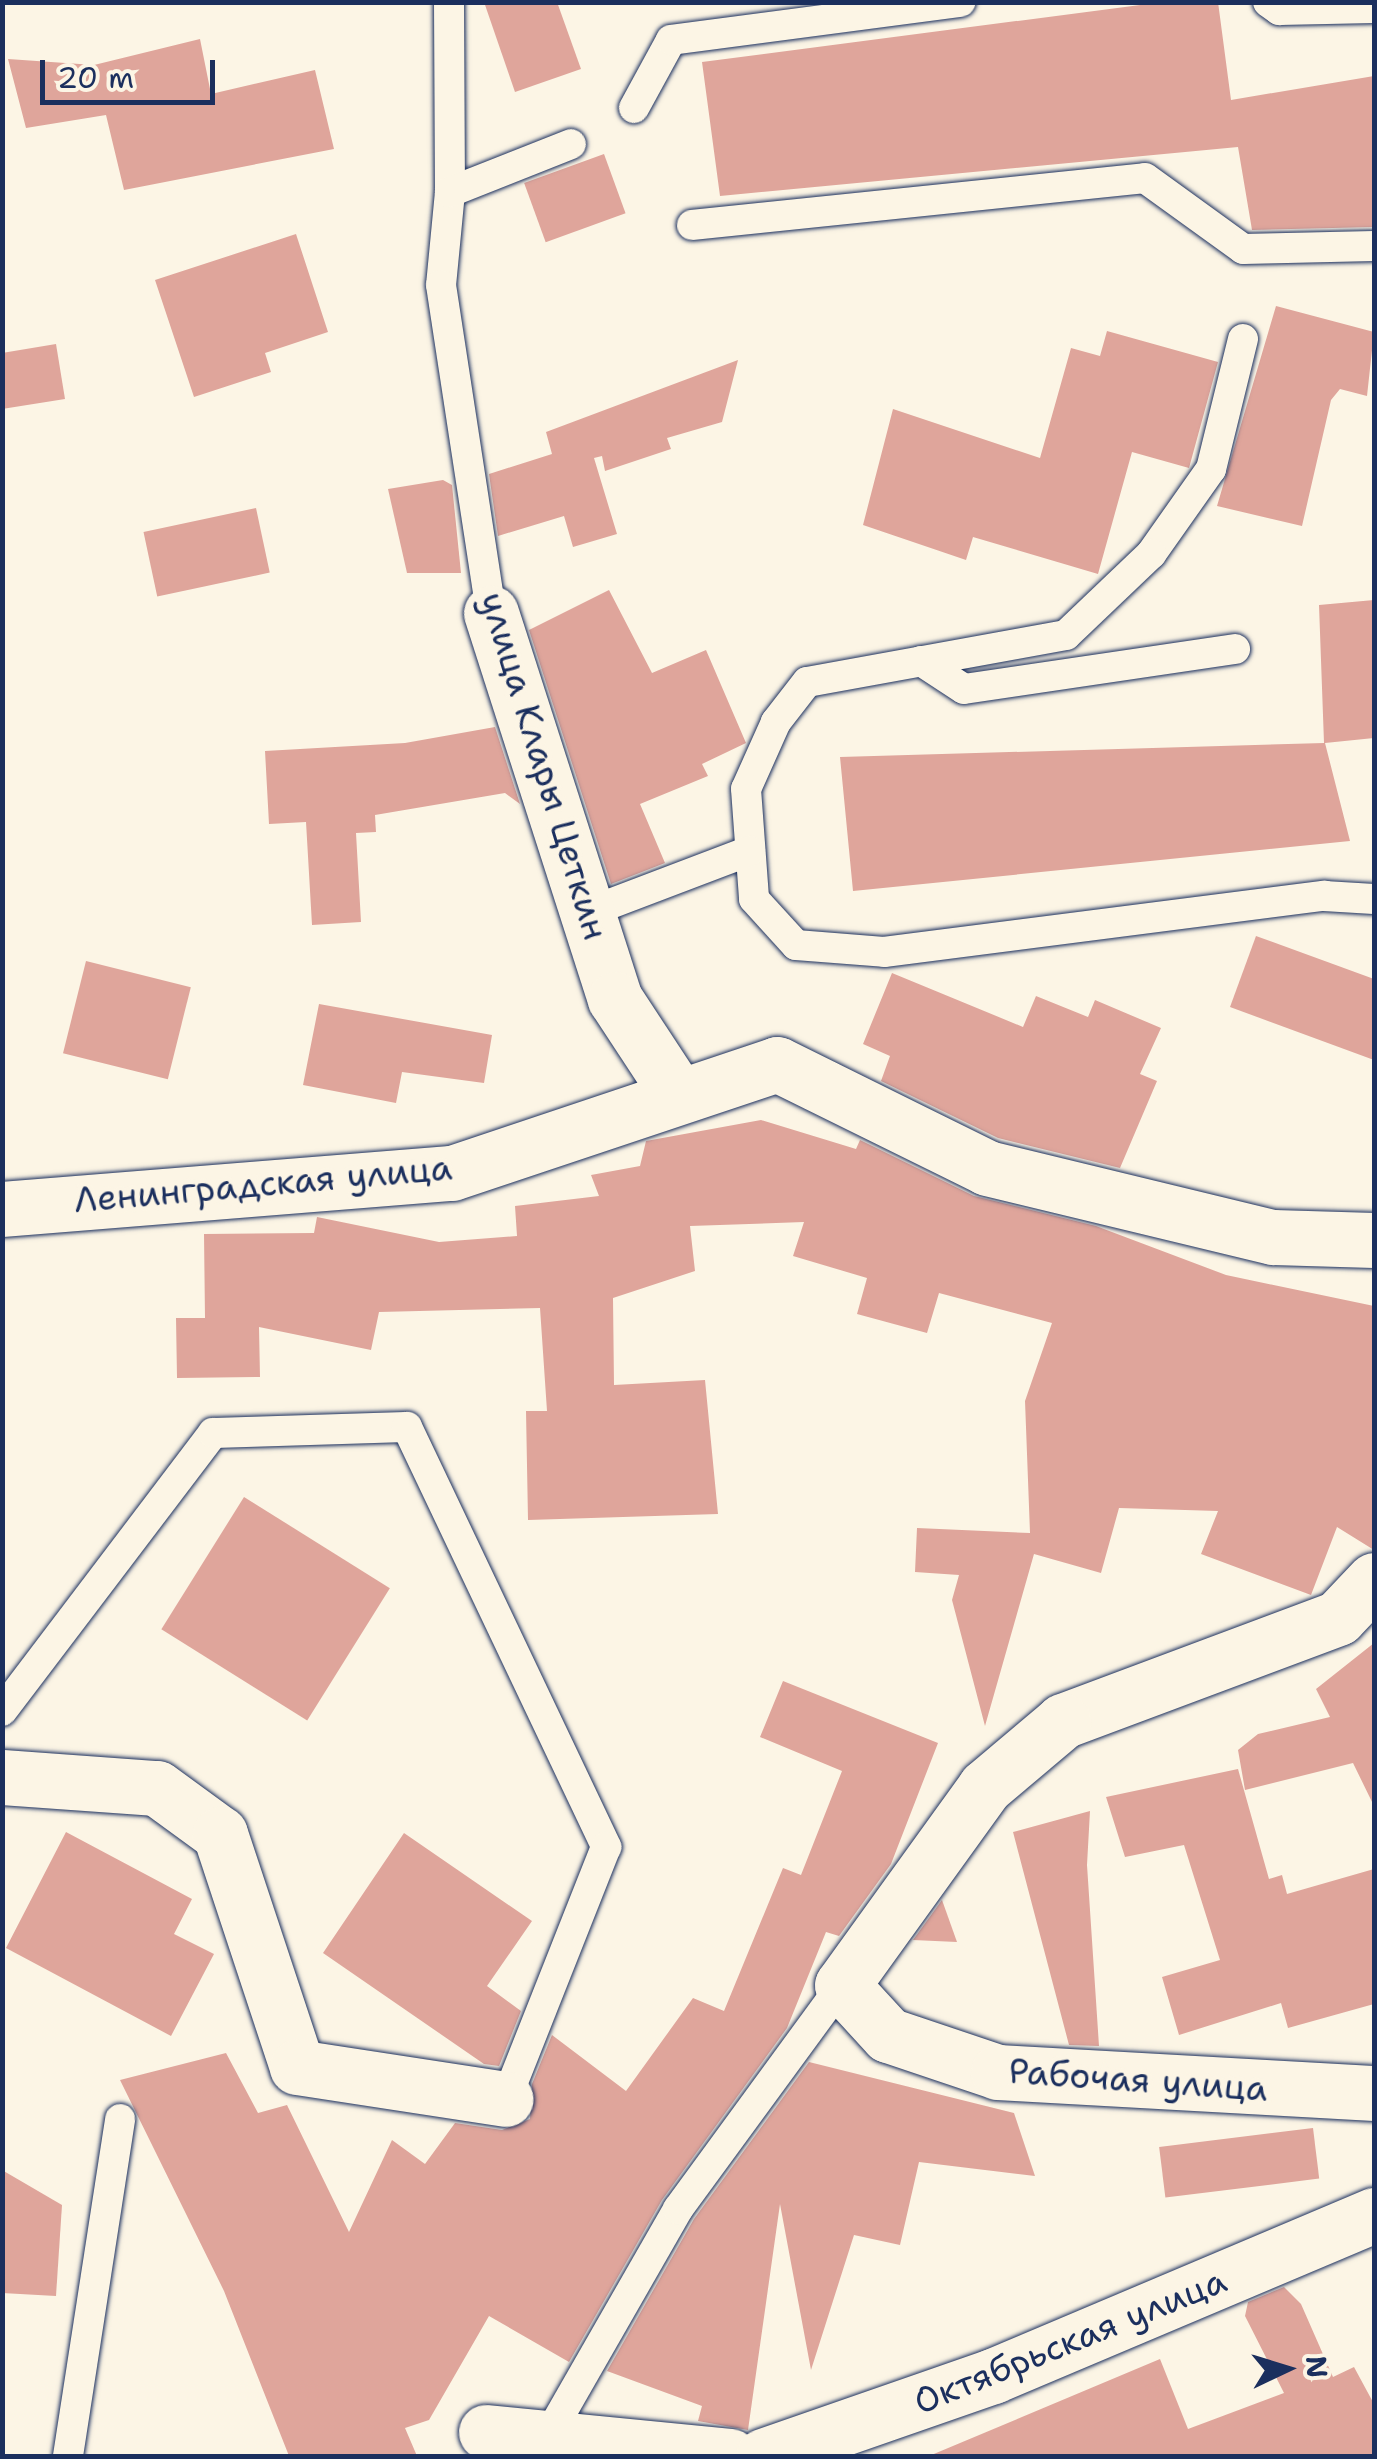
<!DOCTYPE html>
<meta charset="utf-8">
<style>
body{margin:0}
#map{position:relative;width:1377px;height:2459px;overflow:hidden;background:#fcf5e5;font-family:"Shantell Sans",sans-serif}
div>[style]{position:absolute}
.building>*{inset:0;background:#dfa59b;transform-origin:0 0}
.roads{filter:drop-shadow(0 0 2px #1b2f5e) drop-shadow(0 0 2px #1b2f5e)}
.service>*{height:30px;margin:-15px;padding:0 15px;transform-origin:15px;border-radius:15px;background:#fcf5e5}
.minor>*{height:55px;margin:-27.5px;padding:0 27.5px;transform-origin:27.5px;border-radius:27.5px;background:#fcf5e5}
span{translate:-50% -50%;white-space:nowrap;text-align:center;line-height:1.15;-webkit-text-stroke:9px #fcf5e5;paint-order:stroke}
.street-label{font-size:35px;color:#1b2f5e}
.frame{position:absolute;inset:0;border:5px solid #1b2f5e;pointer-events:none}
.north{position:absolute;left:1237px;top:2319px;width:100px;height:100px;-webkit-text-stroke:8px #fcf5e5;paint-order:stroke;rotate:86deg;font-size:28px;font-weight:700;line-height:40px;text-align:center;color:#1b2f5e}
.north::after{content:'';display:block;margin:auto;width:35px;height:45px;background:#1b2f5e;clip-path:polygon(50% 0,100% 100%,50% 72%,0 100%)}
.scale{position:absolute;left:40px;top:60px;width:175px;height:45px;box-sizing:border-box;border:5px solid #1b2f5e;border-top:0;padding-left:12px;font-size:30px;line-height:35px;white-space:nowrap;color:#1b2f5e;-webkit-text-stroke:8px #fcf5e5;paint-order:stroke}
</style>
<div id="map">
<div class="building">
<i style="clip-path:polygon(484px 2px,557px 2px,581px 69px,515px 92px)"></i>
<i style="clip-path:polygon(1163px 2px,1218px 2px,1231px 100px,1374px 76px,1374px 227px,1252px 230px,1238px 147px,720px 196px,702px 62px)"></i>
<i style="clip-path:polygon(200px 39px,211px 94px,315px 70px,334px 149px,124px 190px,106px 115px,26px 128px,8px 59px,94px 65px)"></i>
<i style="left:604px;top:154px;width:63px;height:85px;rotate:70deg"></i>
<i style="clip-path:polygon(296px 234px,328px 332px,265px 353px,271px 372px,194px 397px,155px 280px)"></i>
<i style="clip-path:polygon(1276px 306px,1374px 332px,1367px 396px,1340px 389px,1331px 400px,1302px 526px,1217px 506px)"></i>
<i style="clip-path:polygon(1107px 331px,1218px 362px,1189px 468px,1132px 452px,1098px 574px,973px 537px,966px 560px,863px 525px,893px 409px,1040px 458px,1071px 348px,1100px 356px)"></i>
<i style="clip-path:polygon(56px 344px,65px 399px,2px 409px,2px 353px)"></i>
<i style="clip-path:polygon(738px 360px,722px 422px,667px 438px,671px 449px,605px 471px,602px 456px,594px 458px,617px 534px,573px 547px,564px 516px,498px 536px,489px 474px,552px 454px,546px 432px)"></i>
<i style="clip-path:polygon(443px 480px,452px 485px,461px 573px,407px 573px,388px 489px)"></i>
<i style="left:256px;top:508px;width:66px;height:115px;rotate:78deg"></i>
<i style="clip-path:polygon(609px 590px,652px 673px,706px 650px,746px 743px,702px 764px,708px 776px,640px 804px,665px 863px,611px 884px,529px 630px)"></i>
<i style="clip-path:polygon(1374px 600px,1374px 738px,1325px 743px,1350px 841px,853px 891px,840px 757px,1324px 743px,1319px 605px)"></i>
<i style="clip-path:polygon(495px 727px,520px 804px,505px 793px,375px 815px,376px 832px,356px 833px,361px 922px,312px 925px,306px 822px,269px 824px,265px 751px,405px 743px)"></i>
<i style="clip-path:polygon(1256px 936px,1374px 979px,1374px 1060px,1230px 1007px)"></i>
<i style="left:86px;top:961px;width:108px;height:95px;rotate:14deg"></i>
<i style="clip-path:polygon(892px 973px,1023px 1027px,1036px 996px,1088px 1017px,1095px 1000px,1161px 1028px,1140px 1074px,1157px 1081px,1120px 1168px,998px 1138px,881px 1081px,890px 1056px,863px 1044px)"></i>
<i style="clip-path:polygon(319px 1004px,492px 1035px,484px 1083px,402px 1072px,396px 1103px,303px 1085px)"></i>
<i style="clip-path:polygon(761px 1120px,856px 1149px,860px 1140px,974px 1196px,1096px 1226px,1226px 1275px,1374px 1306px,1374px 1550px,1337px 1527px,1311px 1595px,1201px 1554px,1218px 1511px,1119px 1508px,1101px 1573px,1034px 1554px,985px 1726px,952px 1600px,959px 1575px,915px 1572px,917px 1528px,1030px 1533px,1025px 1401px,1052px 1323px,939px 1293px,927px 1333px,857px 1314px,867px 1278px,793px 1256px,804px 1222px,690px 1226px,695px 1271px,613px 1298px,614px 1385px,705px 1380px,718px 1514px,528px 1520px,526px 1411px,547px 1411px,540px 1308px,379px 1312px,371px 1350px,259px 1327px,260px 1377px,177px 1378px,176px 1318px,205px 1318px,204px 1234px,314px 1233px,317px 1217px,439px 1242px,517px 1236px,515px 1206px,599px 1196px,591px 1175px,640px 1166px,646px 1141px)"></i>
<i style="left:244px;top:1497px;width:172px;height:156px;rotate:32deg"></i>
<i style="clip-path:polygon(1374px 1643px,1374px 1806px,1353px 1763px,1245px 1790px,1238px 1750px,1258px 1734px,1330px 1717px,1316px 1689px)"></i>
<i style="clip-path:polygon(783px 1681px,938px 1743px,891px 1864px,839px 1936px,826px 1932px,787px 2028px,662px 2200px,569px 2362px,489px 2316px,429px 2420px,405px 2428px,417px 2456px,289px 2456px,224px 2291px,120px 2080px,226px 2053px,258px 2113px,287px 2105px,349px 2232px,392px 2140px,425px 2164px,455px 2123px,502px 2130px,530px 2119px,532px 2084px,552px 2035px,626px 2091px,693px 1998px,724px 2011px,783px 1868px,801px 1875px,842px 1771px,760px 1737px)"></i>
<i style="clip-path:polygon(1238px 1769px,1269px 1879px,1282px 1875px,1287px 1894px,1374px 1869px,1374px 2004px,1288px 2028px,1281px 2003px,1179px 2035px,1162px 1977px,1220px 1960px,1184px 1845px,1125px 1857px,1106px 1797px)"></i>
<i style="clip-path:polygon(1090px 1811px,1087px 1865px,1099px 2046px,1069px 2045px,1013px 1832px)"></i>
<i style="clip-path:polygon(66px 1832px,192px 1899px,174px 1934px,214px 1954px,171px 2036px,6px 1948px)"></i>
<i style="clip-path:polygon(404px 1833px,532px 1921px,487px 1986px,521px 2011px,499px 2066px,484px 2064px,323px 1953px)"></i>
<i style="clip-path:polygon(942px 1900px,957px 1942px,913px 1940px)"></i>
<i style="clip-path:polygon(809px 2062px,1014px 2113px,1035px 2176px,919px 2162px,900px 2245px,854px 2235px,811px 2370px,780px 2204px,748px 2430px,698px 2421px,702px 2406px,607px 2371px,694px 2219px)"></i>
<i style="left:1313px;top:2128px;width:51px;height:155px;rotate:83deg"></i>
<i style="clip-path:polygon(2px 2170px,62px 2205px,56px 2296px,2px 2293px)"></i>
<i style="clip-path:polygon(1284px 2287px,1301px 2304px,1333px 2377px,1354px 2367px,1374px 2404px,1374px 2456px,929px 2456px,1160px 2359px,1188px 2429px,1284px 2393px,1245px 2316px,1248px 2302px)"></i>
</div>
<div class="roads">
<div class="service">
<i style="left:449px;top:2px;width:190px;rotate:89.7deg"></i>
<i style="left:450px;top:192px;width:93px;rotate:95.5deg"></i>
<i style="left:441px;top:285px;width:332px;rotate:81.3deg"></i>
<i style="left:1268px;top:2px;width:14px;rotate:36deg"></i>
<i style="left:1279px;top:10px;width:95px;rotate:-1.2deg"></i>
<i style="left:634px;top:108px;width:77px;rotate:-61.4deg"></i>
<i style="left:671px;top:40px;width:292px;rotate:-7.5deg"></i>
<i style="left:450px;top:192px;width:130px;rotate:-21.6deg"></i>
<i style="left:692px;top:225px;width:455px;rotate:-5.9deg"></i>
<i style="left:1145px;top:178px;width:121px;rotate:35.9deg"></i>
<i style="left:1243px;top:249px;width:131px;rotate:-1.3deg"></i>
<i style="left:1243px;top:339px;width:134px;rotate:103.8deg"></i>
<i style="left:1211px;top:469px;width:104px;rotate:125.2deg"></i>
<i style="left:1151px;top:554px;width:117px;rotate:136.4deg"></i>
<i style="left:1066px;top:635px;width:263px;rotate:169.7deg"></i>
<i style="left:807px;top:682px;width:51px;rotate:127.8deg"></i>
<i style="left:776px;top:722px;width:73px;rotate:114.1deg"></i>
<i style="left:746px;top:789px;width:110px;rotate:85.8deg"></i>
<i style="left:754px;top:899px;width:62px;rotate:47.6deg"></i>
<i style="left:796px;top:945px;width:88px;rotate:4.5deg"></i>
<i style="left:884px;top:952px;width:444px;rotate:-7.3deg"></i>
<i style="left:1324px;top:896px;width:50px;rotate:3.4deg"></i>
<i style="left:921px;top:661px;width:51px;rotate:33.1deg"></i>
<i style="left:964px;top:689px;width:274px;rotate:-8.4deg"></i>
<i style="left:589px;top:912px;width:172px;rotate:-20.8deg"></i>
<i style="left:2px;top:1711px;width:349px;rotate:-52.8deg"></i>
<i style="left:213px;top:1433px;width:194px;rotate:-1.8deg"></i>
<i style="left:407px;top:1427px;width:465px;rotate:64.6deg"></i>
<i style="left:606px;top:1847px;width:271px;rotate:111.6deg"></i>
<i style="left:547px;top:2438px;width:264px;rotate:-60.2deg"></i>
<i style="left:678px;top:2209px;width:278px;rotate:-53.8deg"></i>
<i style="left:68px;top:2456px;width:341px;rotate:-81.2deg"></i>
</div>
<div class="minor">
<i style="left:491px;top:613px;width:405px;rotate:72.2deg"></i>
<i style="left:615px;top:999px;width:111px;rotate:56.7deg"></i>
<i style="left:2px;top:1209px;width:451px;rotate:-4.6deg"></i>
<i style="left:452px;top:1173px;width:343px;rotate:-18.5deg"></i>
<i style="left:777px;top:1064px;width:234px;rotate:26.3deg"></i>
<i style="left:987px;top:1168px;width:294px;rotate:13.6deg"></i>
<i style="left:1273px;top:1237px;width:101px;rotate:1.7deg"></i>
<i style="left:1374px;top:1580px;width:52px;rotate:133.5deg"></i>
<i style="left:1338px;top:1618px;width:294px;rotate:159.5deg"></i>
<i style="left:1063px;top:1721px;width:102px;rotate:139.8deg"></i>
<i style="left:985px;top:1787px;width:244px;rotate:125.8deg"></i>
<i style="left:842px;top:1985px;width:68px;rotate:47.4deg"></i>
<i style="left:888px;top:2035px;width:116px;rotate:18.6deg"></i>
<i style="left:998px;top:2072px;width:377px;rotate:3.2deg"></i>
<i style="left:2px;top:1777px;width:155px;rotate:4.1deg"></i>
<i style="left:157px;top:1788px;width:78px;rotate:36.1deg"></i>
<i style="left:220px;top:1834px;width:245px;rotate:71.7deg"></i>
<i style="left:297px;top:2067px;width:211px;rotate:8.7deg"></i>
<i style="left:486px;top:2432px;width:245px;rotate:5.6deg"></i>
<i style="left:763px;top:2456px;width:244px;rotate:-19.2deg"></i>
<i style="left:993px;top:2376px;width:414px;rotate:-22.9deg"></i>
</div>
</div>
<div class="street-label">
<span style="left:544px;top:766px;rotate:73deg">улица Клары Цеткин</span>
<span style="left:263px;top:1184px;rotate:-5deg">Ленинградская улица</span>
<span style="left:1138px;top:2080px;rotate:4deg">Рабочая улица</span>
<span style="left:1070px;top:2341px;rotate:-22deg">Октябрьская улица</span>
</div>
<div class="frame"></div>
<div class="north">N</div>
<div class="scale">20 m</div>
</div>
